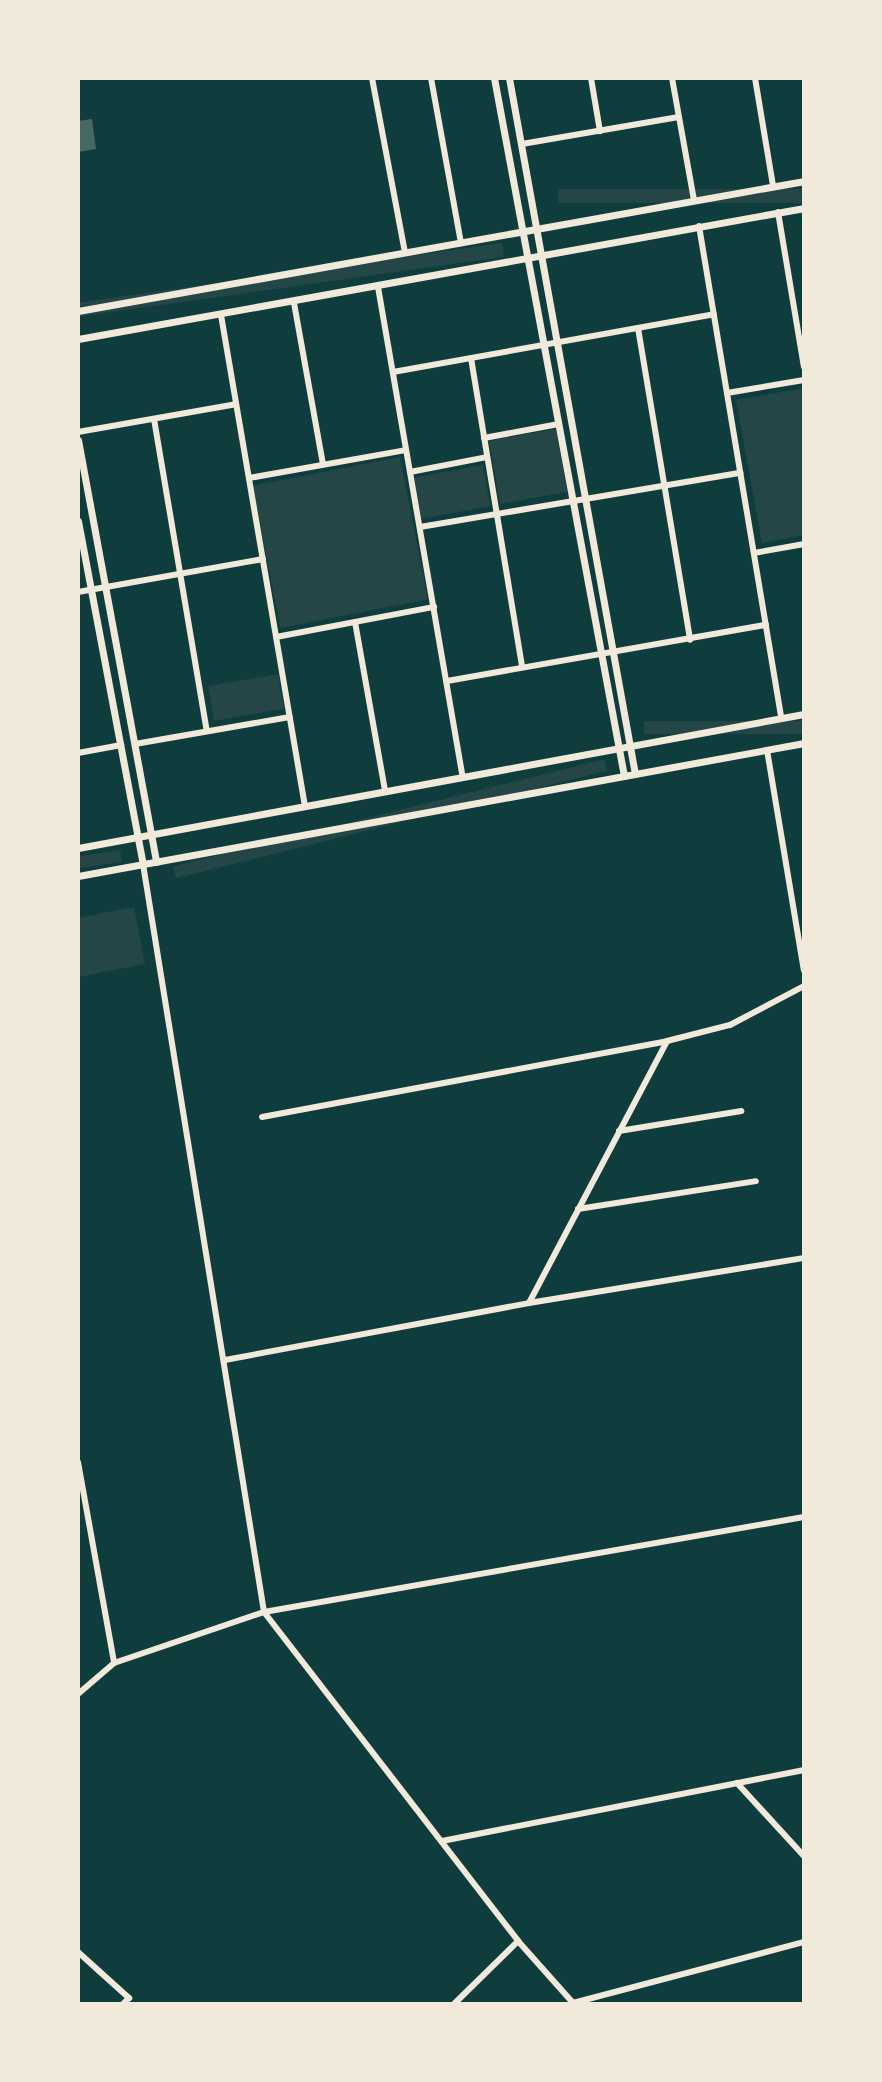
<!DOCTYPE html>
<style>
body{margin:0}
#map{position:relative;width:882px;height:2082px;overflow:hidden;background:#0f3d3e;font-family:"DejaVu Sans",sans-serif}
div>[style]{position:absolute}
.green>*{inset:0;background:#244646;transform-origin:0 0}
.building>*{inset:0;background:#486865}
.minor>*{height:6px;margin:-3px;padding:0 3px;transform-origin:3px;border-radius:3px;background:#f1e9da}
.tertiary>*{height:7px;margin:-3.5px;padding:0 3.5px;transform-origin:3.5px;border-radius:3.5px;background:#f1e9da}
span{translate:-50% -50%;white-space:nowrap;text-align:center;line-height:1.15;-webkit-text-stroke:6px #f1e9da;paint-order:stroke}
.frame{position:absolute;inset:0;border:80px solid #f1e9da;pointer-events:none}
</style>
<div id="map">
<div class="green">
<i style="left:804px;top:189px;width:14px;height:246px;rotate:90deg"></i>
<i style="left:502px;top:243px;width:14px;height:431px;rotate:82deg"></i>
<i style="clip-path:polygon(804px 388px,804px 535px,762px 543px,736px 400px)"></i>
<i style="left:556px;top:429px;width:64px;height:68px;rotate:80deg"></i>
<i style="left:400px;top:457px;width:145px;height:150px;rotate:79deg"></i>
<i style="left:483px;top:465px;width:42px;height:70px;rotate:80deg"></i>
<i style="left:278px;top:674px;width:35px;height:71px;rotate:80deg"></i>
<i style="left:804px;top:721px;width:13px;height:160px;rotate:90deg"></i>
<i style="left:604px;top:759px;width:12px;height:444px;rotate:76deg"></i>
<i style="left:120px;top:850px;width:12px;height:43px;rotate:81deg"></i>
<i style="clip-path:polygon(134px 907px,145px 964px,78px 977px,78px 918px)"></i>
</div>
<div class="building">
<i style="clip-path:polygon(92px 119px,96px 149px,78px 152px,78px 121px)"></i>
</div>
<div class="minor">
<i style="left:372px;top:78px;width:177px;rotate:79.3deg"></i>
<i style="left:431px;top:78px;width:168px;rotate:79.7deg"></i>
<i style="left:591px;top:78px;width:54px;rotate:80.4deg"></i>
<i style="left:672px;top:78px;width:124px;rotate:79.8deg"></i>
<i style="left:755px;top:78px;width:109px;rotate:80.5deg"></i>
<i style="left:522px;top:144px;width:159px;rotate:-9.8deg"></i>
<i style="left:778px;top:212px;width:157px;rotate:80.5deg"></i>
<i style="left:699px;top:226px;width:499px;rotate:80.5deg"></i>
<i style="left:378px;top:287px;width:497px;rotate:80.2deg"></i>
<i style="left:294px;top:303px;width:164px;rotate:79.8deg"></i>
<i style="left:221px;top:315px;width:498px;rotate:80.3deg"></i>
<i style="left:638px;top:328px;width:316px;rotate:80.5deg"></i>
<i style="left:471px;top:358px;width:313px;rotate:80.6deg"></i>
<i style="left:393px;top:372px;width:326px;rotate:-10.2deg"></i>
<i style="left:727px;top:393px;width:78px;rotate:-9.6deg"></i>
<i style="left:154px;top:419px;width:316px;rotate:80.4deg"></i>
<i style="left:78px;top:432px;width:160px;rotate:-10deg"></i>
<i style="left:484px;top:438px;width:76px;rotate:-10.6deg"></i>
<i style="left:410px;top:472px;width:78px;rotate:-11deg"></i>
<i style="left:249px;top:478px;width:159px;rotate:-10.1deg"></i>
<i style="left:420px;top:527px;width:325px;rotate:-9.6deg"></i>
<i style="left:754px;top:553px;width:51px;rotate:-10.2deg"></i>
<i style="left:78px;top:592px;width:188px;rotate:-10.1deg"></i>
<i style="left:355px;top:622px;width:172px;rotate:79.9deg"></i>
<i style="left:276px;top:637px;width:161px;rotate:-10.8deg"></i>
<i style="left:447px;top:681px;width:324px;rotate:-10deg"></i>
<i style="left:135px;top:744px;width:157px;rotate:-9.9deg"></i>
<i style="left:767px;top:750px;width:223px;rotate:80.5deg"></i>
<i style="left:78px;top:753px;width:44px;rotate:-10.5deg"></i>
<i style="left:143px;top:864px;width:758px;rotate:80.81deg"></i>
<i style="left:264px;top:1612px;width:416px;rotate:52.3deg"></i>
<i style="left:518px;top:1941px;width:84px;rotate:48.4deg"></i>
<i style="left:262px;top:1117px;width:412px;rotate:-10.6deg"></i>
<i style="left:667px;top:1041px;width:65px;rotate:-14.3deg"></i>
<i style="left:730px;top:1025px;width:84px;rotate:-27.8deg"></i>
<i style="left:619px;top:1131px;width:124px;rotate:-9.3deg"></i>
<i style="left:578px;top:1209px;width:180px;rotate:-8.9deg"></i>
<i style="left:529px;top:1303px;width:296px;rotate:-62.2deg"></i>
<i style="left:225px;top:1360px;width:309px;rotate:-10.6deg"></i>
<i style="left:529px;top:1303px;width:279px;rotate:-9.3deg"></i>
<i style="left:78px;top:1462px;width:204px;rotate:79.8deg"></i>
<i style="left:78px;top:1694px;width:48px;rotate:-40.7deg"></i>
<i style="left:114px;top:1663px;width:158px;rotate:-18.8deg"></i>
<i style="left:264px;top:1612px;width:548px;rotate:-9.98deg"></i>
<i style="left:737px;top:1783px;width:99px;rotate:47.5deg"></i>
<i style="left:442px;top:1841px;width:369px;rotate:-11.1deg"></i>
<i style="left:78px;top:1952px;width:69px;rotate:42deg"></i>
<i style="left:129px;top:1998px;width:8px;rotate:135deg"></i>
<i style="left:573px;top:2003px;width:239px;rotate:-14.8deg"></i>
<i style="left:454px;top:2004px;width:90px;rotate:-44.5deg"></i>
</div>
<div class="tertiary">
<i style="left:494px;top:78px;width:710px;rotate:79.45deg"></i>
<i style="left:509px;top:78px;width:707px;rotate:79.74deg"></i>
<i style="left:78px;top:311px;width:738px;rotate:-10.15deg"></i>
<i style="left:78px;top:339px;width:738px;rotate:-10.23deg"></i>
<i style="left:78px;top:440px;width:429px;rotate:79.5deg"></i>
<i style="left:78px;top:521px;width:349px;rotate:79.3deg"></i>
<i style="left:78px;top:848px;width:738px;rotate:-10.46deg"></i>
<i style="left:78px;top:876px;width:738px;rotate:-10.38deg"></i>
</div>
<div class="frame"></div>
</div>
